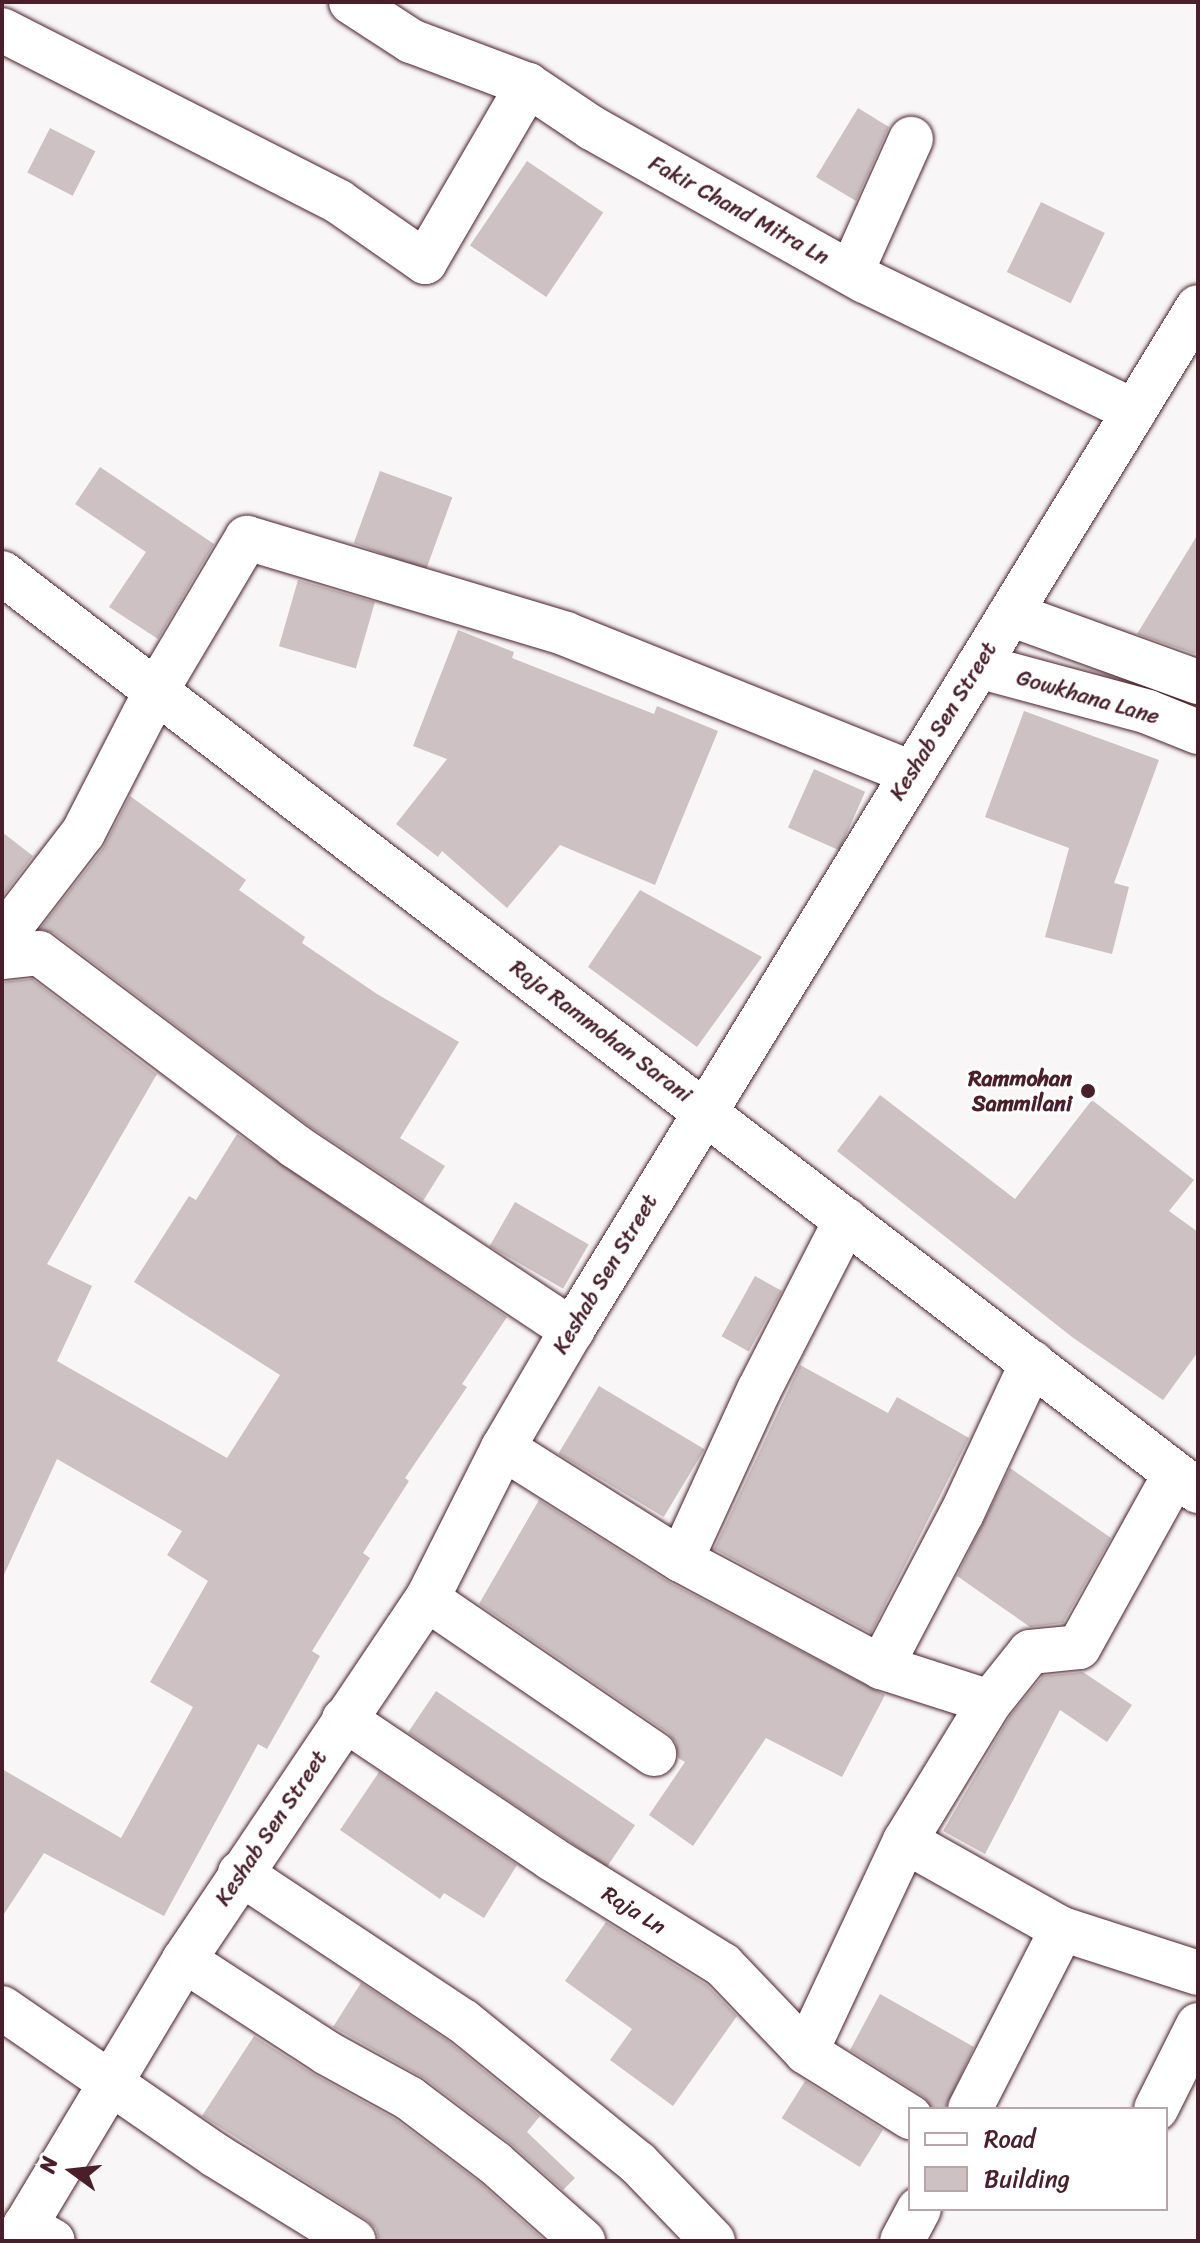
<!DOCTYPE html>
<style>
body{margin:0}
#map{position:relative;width:1200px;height:2243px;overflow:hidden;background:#f8f6f7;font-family:Sriracha,sans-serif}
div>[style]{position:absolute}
.building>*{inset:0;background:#cdc1c4;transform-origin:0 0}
.roads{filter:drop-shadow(0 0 2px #4a1f2b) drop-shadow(0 0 2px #4a1f2b)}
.minor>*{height:44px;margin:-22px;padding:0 22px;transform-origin:22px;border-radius:22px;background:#fff}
.major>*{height:44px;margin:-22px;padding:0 22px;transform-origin:22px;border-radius:22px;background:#fff}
.dots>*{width:22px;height:22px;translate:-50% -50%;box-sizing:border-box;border:4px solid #fff;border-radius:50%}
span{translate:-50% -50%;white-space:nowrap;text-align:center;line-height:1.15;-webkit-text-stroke:6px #fff;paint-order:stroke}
.street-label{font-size:22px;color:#4a1f2b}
.poi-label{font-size:22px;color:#4a1f2b;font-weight:700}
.right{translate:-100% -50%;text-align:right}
.frame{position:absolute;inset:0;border:4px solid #4a1f2b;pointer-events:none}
.legend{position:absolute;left:908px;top:2107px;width:260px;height:104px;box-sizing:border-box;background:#fff;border:2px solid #b7a5aa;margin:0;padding:10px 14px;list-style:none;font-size:24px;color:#4a1f2b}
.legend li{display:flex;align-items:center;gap:16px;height:40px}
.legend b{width:40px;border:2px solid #b7a5aa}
.north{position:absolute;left:32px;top:2131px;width:80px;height:80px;-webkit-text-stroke:6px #fff;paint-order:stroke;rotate:285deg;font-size:22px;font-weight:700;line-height:32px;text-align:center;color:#4a1f2b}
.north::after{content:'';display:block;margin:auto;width:28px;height:36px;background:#4a1f2b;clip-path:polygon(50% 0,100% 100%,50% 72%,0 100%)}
</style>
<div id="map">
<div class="building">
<i style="clip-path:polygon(858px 108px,889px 127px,856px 201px,816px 177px)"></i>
<i style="left:50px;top:128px;width:51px;height:50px;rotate:27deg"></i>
<i style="left:527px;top:161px;width:92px;height:102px;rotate:34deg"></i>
<i style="left:1041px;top:202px;width:71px;height:78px;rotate:26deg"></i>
<i style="clip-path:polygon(100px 467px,214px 544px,158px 639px,109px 607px,146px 552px,75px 504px)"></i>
<i style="left:380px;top:471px;width:77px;height:77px;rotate:20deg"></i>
<i style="clip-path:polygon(1198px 534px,1198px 649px,1195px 654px,1137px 634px)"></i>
<i style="left:298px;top:580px;width:80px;height:69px;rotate:16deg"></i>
<i style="clip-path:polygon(458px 630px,514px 652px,512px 658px,654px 714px,657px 706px,718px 731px,655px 885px,560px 845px,507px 908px,442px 851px,438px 857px,396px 824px,447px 759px,413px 746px)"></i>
<i style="clip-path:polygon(1024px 711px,1159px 760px,1114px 883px,1129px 887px,1112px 954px,1045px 937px,1069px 848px,985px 817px)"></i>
<i style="left:814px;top:769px;width:56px;height:64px;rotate:24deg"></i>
<i style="clip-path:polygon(130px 796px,246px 880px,239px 890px,305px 937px,302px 943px,377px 994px,459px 1042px,400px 1138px,445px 1166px,423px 1201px,309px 1126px,54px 933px,40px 929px,103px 848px)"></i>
<i style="clip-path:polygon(2px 832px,33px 856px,2px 897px)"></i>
<i style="clip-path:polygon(640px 890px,762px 957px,697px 1047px,588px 967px)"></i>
<i style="clip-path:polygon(32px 979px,157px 1074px,47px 1264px,92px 1286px,57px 1361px,227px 1458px,280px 1375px,134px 1282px,189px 1196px,196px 1200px,237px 1134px,507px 1317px,462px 1384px,467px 1387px,405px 1478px,409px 1481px,363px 1553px,370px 1558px,312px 1651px,320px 1656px,267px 1749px,258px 1744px,164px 1916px,44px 1853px,2px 1917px,2px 1769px,121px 1838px,193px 1707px,150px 1682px,208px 1581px,167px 1555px,182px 1531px,57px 1459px,2px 1579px,2px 982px)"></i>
<i style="clip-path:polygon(880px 1095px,1015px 1199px,1092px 1100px,1194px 1180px,1169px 1211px,1198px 1232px,1198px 1352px,1163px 1400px,1072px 1337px,837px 1151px)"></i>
<i style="left:515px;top:1202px;width:85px;height:51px;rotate:30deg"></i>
<i style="left:755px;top:1276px;width:31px;height:69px;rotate:29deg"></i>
<i style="clip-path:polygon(800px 1365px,888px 1413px,897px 1397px,969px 1438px,871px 1633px,714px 1549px)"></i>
<i style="left:599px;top:1386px;width:123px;height:79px;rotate:31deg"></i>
<i style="clip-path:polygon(1010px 1468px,1111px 1538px,1063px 1623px,1030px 1627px,957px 1576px)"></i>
<i style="clip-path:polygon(539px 1500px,669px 1582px,885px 1695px,842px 1777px,766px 1738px,693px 1846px,649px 1815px,685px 1762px,678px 1758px,676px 1743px,668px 1733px,479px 1604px)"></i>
<i style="clip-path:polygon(1083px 1672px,1132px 1705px,1107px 1742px,1060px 1710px,985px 1854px,943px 1831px,1010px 1716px,1043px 1676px)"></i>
<i style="left:436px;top:1691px;width:240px;height:50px;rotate:34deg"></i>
<i style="clip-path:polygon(379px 1772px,517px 1865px,484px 1918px,444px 1893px,440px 1899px,340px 1830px)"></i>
<i style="clip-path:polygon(606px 1922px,707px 1985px,737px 2016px,673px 2106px,610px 2060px,632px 2029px,565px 1981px)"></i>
<i style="clip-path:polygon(361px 1983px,448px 2041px,540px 2116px,527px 2132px,575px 2178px,563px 2190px,510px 2143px,424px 2078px,333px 2027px)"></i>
<i style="clip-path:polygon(880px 1994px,974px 2047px,945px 2109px,933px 2109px,923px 2096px,850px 2050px)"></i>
<i style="clip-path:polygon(254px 2036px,315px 2075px,395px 2119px,479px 2182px,545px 2241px,379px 2241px,376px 2229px,367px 2220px,202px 2116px)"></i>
<i style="left:805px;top:2081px;width:92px;height:44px;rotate:32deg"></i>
</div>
<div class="roads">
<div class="minor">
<i style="left:351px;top:2px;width:72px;rotate:33deg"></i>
<i style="left:411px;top:41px;width:125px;rotate:20.6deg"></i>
<i style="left:528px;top:85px;width:77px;rotate:33.9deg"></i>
<i style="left:592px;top:128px;width:313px;rotate:29.3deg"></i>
<i style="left:865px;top:281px;width:299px;rotate:25.8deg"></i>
<i style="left:2px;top:30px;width:378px;rotate:27deg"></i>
<i style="left:339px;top:202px;width:105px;rotate:34.9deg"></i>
<i style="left:425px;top:262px;width:205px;rotate:-59.8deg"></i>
<i style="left:851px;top:273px;width:147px;rotate:-65.9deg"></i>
<i style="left:1010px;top:614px;width:200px;rotate:19.9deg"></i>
<i style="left:978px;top:666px;width:176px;rotate:15.1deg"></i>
<i style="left:1148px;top:712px;width:54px;rotate:21.8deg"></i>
<i style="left:2px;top:938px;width:133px;rotate:-52.4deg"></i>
<i style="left:83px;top:833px;width:160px;rotate:-62.8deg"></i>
<i style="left:156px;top:691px;width:178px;rotate:-59.3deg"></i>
<i style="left:247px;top:538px;width:333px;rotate:16.7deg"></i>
<i style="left:566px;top:634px;width:373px;rotate:21.9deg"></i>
<i style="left:2px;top:957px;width:37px;rotate:-6deg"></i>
<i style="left:39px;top:953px;width:321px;rotate:37deg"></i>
<i style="left:295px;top:1146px;width:333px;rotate:33.6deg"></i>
<i style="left:503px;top:1448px;width:210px;rotate:32.2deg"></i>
<i style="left:681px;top:1560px;width:187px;rotate:-65.4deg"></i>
<i style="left:759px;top:1390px;width:191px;rotate:-62.9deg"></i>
<i style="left:681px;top:1560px;width:227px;rotate:28.1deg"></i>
<i style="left:881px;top:1667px;width:114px;rotate:17.8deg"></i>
<i style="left:427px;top:1599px;width:275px;rotate:34.3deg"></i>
<i style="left:881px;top:1667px;width:174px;rotate:-62.3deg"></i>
<i style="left:962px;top:1513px;width:166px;rotate:-65deg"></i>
<i style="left:344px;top:1719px;width:251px;rotate:33.9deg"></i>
<i style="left:552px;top:1859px;width:201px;rotate:31.8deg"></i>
<i style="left:723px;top:1965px;width:120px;rotate:46.3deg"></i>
<i style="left:806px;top:2052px;width:123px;rotate:32deg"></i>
<i style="left:905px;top:1841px;width:163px;rotate:-58.6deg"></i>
<i style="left:990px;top:1702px;width:64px;rotate:-51.3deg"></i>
<i style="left:1030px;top:1652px;width:49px;rotate:-5.8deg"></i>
<i style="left:1079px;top:1647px;width:198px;rotate:-61deg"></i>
<i style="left:240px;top:1873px;width:268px;rotate:33.6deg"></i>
<i style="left:463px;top:2021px;width:225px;rotate:39.1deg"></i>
<i style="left:638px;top:2163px;width:108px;rotate:46.1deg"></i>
<i style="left:184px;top:1960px;width:171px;rotate:33deg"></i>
<i style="left:327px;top:2053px;width:94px;rotate:28.8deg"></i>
<i style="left:409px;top:2098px;width:108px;rotate:37.1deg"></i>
<i style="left:495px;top:2163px;width:118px;rotate:41.6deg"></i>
<i style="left:2px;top:2008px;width:259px;rotate:34.6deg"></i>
<i style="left:215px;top:2155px;width:163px;rotate:31.7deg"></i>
<i style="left:806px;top:2052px;width:233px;rotate:-64.9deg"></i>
<i style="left:905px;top:1841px;width:180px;rotate:29.3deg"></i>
<i style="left:1062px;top:1929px;width:143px;rotate:17.9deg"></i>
<i style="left:970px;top:2109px;width:202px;rotate:-62.9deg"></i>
<i style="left:1156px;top:2109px;width:94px;rotate:-63.4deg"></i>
<i style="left:25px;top:2225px;width:32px;rotate:30deg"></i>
<i style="left:902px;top:2241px;width:36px;rotate:-62deg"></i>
</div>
<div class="major">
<i style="left:2px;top:573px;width:1508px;rotate:37.51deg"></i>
<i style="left:16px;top:2241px;width:327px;rotate:-59.1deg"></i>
<i style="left:184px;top:1960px;width:435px;rotate:-56.1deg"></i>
<i style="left:427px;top:1599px;width:169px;rotate:-63.3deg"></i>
<i style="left:503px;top:1448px;width:137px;rotate:-59.7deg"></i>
<i style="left:572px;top:1330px;width:1199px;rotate:-58.54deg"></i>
</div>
</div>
<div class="dots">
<i style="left:1088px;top:1091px;background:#4a1f2b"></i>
</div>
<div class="street-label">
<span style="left:739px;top:210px;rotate:29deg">Fakir Chand Mitra Ln</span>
<span style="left:1088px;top:697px;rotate:16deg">Gowkhana Lane</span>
<span style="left:943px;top:721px;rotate:-58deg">Keshab Sen Street</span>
<span style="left:601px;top:1031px;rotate:37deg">Raja Rammohan Sarani</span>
<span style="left:605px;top:1274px;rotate:-59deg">Keshab Sen Street</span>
<span style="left:271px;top:1828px;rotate:-56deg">Keshab Sen Street</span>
<span style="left:634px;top:1910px;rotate:32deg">Raja Ln</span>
</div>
<div class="poi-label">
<span class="right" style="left:1072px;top:1091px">Rammohan<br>Sammilani</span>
</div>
<div class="frame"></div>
<ul class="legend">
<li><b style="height:10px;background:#fff"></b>Road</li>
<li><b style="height:22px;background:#cdc1c4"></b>Building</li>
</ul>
<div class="north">N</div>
</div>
